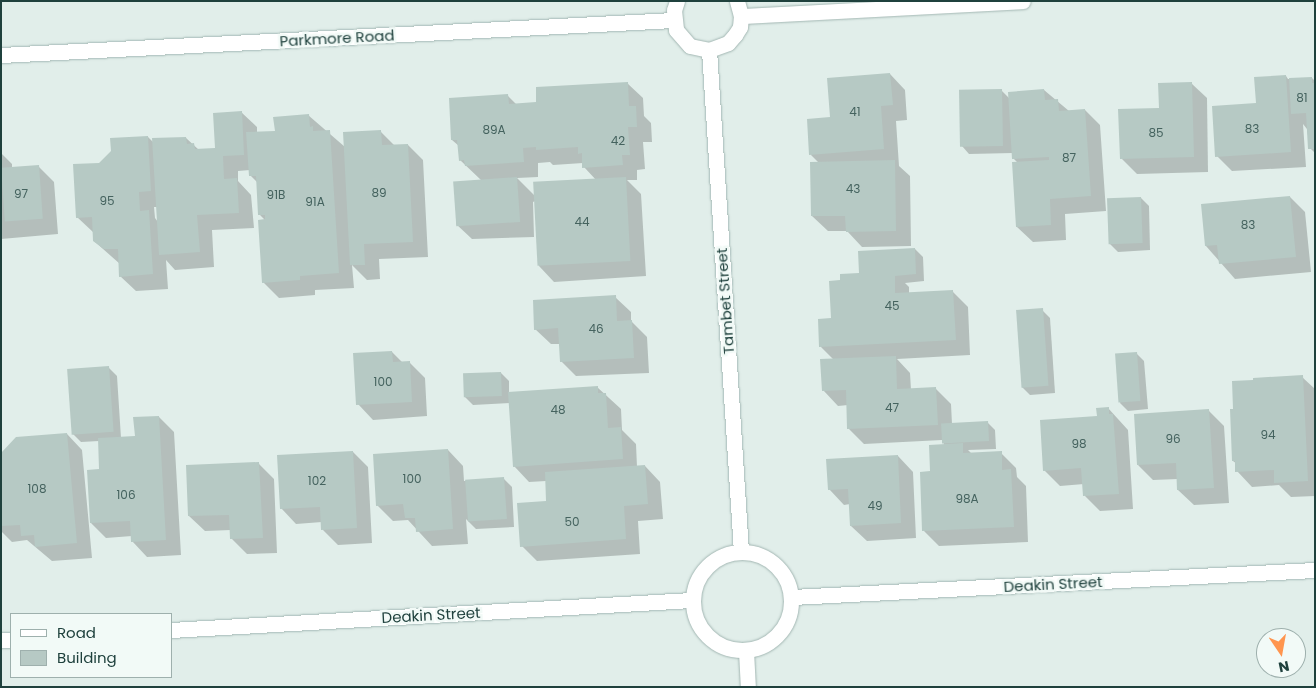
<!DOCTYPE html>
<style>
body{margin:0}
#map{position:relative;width:1316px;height:688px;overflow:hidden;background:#e1eeea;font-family:Poppins,sans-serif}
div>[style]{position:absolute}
.shadow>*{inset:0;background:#0003}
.building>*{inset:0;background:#b6c9c4;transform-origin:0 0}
.roads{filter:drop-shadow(0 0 1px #a3b7b3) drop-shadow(0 0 1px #a3b7b3)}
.minor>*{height:15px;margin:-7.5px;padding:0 7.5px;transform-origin:7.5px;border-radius:7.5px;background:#fff}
.tertiary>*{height:15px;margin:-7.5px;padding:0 7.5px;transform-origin:7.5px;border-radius:7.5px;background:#fff}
.tertiary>.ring{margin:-7.5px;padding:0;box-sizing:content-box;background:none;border:15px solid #fff;border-radius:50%}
span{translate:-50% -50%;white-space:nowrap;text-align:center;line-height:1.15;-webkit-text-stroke:5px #f2faf7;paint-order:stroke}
.number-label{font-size:12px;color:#45635f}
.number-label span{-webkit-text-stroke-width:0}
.street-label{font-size:15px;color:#1f413d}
.frame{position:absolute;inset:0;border:2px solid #1f413d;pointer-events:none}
.legend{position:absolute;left:10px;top:613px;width:162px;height:65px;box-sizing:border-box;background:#f2faf7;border:1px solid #9eb0ad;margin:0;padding:6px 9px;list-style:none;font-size:15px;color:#1f413d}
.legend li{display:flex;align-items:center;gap:10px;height:25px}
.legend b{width:25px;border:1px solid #9eb0ad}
.north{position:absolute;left:1256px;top:628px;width:50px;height:50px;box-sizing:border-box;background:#f2faf7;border:1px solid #9eb0ad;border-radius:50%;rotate:168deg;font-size:14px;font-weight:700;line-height:20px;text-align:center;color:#1f413d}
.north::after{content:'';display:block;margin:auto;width:18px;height:22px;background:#ff954e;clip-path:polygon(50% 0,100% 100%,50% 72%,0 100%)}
</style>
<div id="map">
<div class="shadow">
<i style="clip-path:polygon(890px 74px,905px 90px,907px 120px,896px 121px,899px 166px,910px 176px,911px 246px,862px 247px,847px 231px,828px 231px,812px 216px,819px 163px,811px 155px,831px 118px)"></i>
<i style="clip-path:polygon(1286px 76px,1288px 79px,1312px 78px,1315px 81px,1315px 153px,1310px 148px,1307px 129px,1303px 124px,1306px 167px,1232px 171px,1217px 156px,1257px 104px)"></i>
<i style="clip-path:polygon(evenodd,627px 83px,643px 98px,644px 116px,651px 123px,652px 142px,643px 142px,645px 169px,637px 170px,637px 180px,627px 180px,641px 194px,646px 276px,554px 282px,539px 266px,535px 201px,533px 202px,534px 237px,472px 239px,456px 224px,481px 180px,460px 160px,459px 146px,452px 140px,508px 96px,517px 105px,537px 104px,627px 83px,550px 162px,553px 165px,583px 163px,584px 167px,597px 181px,535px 196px,517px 178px,538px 177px,538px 163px,550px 162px)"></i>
<i style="clip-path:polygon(1191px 83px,1207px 98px,1208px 172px,1137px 174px,1122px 159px,1160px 109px)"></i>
<i style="clip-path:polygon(1001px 90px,1010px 99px,1044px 90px,1069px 111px,1085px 110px,1100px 125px,1106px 211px,1065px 214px,1066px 240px,1033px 242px,1017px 227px,1018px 163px,1013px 158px,1013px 153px,969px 154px,962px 146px)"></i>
<i style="clip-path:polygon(evenodd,241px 112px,257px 127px,257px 133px,276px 132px,308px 115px,345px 147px,380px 131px,395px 146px,408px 145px,423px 160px,428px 257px,379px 259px,380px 279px,367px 280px,352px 265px,354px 288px,315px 290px,315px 295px,279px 298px,263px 282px,266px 221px,260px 215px,257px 182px,250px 175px,250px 170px,238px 171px,238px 181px,251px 195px,254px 228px,212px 230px,214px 267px,175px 270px,166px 260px,168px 289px,136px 291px,120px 276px,120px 264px,94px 241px,94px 233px,77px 217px,100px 164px,148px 137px,154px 143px,186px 138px,199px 150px,216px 149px,241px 112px,154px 207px,157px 207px,158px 222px,155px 218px,154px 207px)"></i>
<i style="clip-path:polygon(1px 153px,12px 164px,12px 168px,38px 166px,54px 182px,58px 234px,1px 239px)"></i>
<i style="clip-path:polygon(1290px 197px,1305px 212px,1311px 272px,1235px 279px,1206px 246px,1203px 205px)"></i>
<i style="clip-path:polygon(1141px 198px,1149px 206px,1150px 250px,1118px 252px,1110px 244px)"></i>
<i style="clip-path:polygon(915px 249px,923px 257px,924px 281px,905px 283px,909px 287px,909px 294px,952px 291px,968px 307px,970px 355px,897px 359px,910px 373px,911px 390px,935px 388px,951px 404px,952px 424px,987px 422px,995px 430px,996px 449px,968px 450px,972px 454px,1001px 453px,1016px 468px,1017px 477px,1026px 486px,1028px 542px,939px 546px,924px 531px,931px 472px,945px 446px,942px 440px,864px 444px,849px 429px,848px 405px,838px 406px,823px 390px,834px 360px,821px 347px,819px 320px,832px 319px,842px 281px)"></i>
<i style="clip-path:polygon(615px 297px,631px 312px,631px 321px,647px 337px,649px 373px,576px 376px,561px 361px,560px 344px,551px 344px,535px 329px)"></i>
<i style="clip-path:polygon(1042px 310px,1050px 318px,1055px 393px,1030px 395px,1022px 387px)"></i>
<i style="clip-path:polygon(392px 352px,403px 363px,409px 362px,425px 378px,427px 416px,373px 420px,358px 404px)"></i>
<i style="clip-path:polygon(1136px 353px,1144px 361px,1148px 409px,1128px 411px,1120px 403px)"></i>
<i style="clip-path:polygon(109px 368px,117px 376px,121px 438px,136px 437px,159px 417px,174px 432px,181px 555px,147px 557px,132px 541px,132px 536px,106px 538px,91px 523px,100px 471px,99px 441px,81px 442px,73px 434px)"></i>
<i style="clip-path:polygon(501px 373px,509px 381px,509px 393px,597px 387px,621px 409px,622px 430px,636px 444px,637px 467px,645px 466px,660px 482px,663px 519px,638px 521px,640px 554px,537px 561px,522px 546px,548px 502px,546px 481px,529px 482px,514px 466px,510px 403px,473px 405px,465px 397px)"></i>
<i style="clip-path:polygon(1302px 377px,1315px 389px,1315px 496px,1291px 497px,1279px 485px,1252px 487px,1237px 471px,1237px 464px,1233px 461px)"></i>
<i style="clip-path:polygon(1108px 408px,1128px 430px,1133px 509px,1100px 511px,1085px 496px,1084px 484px,1060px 486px,1044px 470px)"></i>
<i style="clip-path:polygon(1209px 411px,1224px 426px,1229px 503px,1194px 505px,1178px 490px,1178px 479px,1153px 480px,1138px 465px)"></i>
<i style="clip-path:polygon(67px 434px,82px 450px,92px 558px,52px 561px,27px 540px,12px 542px,1px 531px,1px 455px)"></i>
<i style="clip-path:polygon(448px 450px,463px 466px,464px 481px,504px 479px,512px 487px,514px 527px,476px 529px,466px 519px,468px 544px,432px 546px,408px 520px,393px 521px,377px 505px)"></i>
<i style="clip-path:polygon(353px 452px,368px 467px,372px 543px,338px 545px,323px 530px,322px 522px,296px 524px,281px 508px)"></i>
<i style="clip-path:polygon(898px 456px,913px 472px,916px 538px,867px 541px,851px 526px,850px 504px,844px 505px,829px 489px)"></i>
<i style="clip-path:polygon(259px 464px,274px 479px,277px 553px,247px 554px,232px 539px,231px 530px,205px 531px,189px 516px)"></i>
</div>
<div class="building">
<i style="clip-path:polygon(890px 73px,893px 105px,881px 106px,884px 149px,809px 155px,807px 119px,830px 117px,827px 78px)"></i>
<i style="clip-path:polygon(1286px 75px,1291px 152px,1215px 157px,1212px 106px,1256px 103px,1254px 77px)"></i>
<i style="clip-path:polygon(1312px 77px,1312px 83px,1315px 83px,1315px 149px,1308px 149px,1306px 113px,1291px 114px,1289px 78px)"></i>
<i style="clip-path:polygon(628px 82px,629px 106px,636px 106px,637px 127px,628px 127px,630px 155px,622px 155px,623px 165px,582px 168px,582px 153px,578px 154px,578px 147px,536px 150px,536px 147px,523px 148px,524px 162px,465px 166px,464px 160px,459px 161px,457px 140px,451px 140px,449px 98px,508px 94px,509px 104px,536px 102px,536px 87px)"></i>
<i style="clip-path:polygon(1192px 82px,1194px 157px,1120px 159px,1118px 109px,1159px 108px,1158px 83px)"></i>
<i style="left:1002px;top:89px;width:57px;height:43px;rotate:89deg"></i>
<i style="clip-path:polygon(1044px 89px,1045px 100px,1058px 99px,1059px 111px,1085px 109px,1091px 196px,1050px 199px,1051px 225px,1016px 227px,1012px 162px,1049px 160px,1049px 157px,1012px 159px,1008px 92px)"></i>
<i style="clip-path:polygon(242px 111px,244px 155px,223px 156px,224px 179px,237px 178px,239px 213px,197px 215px,200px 252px,159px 255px,152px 138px,186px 137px,187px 144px,194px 143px,195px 149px,215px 148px,213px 113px)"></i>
<i style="clip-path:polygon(309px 114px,310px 127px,313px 126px,313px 131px,330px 130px,339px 273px,300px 276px,300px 280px,262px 283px,258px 220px,265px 219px,265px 215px,258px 215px,256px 176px,249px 176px,246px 132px,275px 131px,273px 117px)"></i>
<i style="clip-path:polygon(381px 130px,382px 145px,408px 144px,413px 242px,364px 244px,365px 265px,350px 265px,343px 132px)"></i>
<i style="clip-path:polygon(148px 136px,151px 191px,139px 192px,140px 211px,149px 210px,153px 274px,119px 277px,118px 249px,104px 249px,93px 241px,92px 217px,76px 218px,73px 164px,99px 163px,111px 151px,110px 138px)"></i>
<i style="clip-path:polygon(895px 160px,896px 231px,846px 232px,845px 216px,811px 216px,810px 162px)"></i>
<i style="left:39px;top:165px;width:54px;height:38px;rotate:86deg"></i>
<i style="left:517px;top:177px;width:45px;height:64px;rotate:86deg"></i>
<i style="left:626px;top:177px;width:84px;height:93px;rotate:87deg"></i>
<i style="clip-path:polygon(1290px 196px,1296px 257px,1219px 264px,1217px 245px,1205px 246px,1201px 204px)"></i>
<i style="left:1141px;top:197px;width:46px;height:34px;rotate:88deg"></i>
<i style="clip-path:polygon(915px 248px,916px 274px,895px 276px,895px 293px,953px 290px,956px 340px,819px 347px,818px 319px,831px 318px,829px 281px,840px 280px,840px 274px,859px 273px,858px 251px)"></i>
<i style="clip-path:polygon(616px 295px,617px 321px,632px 320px,634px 358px,560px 362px,558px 328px,534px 330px,533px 300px)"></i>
<i style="left:1043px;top:308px;width:78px;height:27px;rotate:86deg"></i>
<i style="clip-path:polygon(392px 351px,393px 362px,410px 361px,412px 402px,356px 405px,353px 353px)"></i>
<i style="left:1137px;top:352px;width:49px;height:22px;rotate:86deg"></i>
<i style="clip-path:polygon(896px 356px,897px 389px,936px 387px,938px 425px,847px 429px,846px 390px,822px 391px,820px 359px)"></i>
<i style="left:109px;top:366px;width:66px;height:42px;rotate:86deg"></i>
<i style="left:501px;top:372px;width:24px;height:38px;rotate:88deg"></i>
<i style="clip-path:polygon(1303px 375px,1308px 481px,1274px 483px,1274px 470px,1235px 472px,1235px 461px,1232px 461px,1230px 409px,1233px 409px,1232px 381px,1253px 380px,1253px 378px)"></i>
<i style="clip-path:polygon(598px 386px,598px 393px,606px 393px,608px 428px,621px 427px,623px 459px,513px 467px,508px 392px)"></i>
<i style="clip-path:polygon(1109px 407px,1109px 414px,1113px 414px,1119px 494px,1083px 496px,1081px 468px,1043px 471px,1040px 420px,1097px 416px,1096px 408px)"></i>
<i style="clip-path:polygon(1209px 409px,1214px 488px,1177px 490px,1176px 463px,1137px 465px,1134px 414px)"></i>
<i style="clip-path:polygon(159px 416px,166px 540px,131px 542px,130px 521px,90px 523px,87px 470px,99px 469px,98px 438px,135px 436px,133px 417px)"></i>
<i style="left:988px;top:421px;width:20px;height:47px;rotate:87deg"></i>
<i style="clip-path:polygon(67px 433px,77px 543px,35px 547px,34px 535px,21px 536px,20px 525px,1px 526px,1px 453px,16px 437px)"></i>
<i style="clip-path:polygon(963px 443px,963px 453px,1002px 451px,1002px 470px,1011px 469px,1014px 527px,922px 531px,920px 472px,930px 471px,929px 445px)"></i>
<i style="clip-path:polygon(448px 449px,453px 529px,416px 532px,415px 518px,405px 518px,403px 504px,376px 506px,373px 454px)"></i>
<i style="clip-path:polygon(353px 451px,357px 528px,321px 530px,320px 507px,280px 509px,277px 455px)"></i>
<i style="clip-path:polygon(898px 455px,901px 523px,850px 526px,848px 489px,828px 490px,826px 459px)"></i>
<i style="clip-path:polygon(259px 462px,263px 538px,230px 539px,229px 515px,188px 516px,186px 465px)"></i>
<i style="clip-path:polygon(645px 465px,648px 504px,624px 506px,626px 539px,520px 547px,517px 503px,546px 501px,545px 472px)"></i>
<i style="left:504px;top:477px;width:42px;height:39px;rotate:86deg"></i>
</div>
<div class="roads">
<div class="minor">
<i style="left:677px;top:1px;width:9px;rotate:108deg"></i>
<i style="left:674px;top:10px;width:20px;rotate:84deg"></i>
<i style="left:676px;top:30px;width:21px;rotate:49deg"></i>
<i style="left:690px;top:46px;width:19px;rotate:12deg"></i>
<i style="left:709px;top:50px;width:20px;rotate:-20deg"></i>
<i style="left:728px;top:43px;width:11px;rotate:-49deg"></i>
<i style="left:735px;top:35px;width:9px;rotate:-58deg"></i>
<i style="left:740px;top:27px;width:11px;rotate:-85deg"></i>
<i style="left:741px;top:16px;width:16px;rotate:-105deg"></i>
<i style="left:741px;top:16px;width:282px;rotate:-3deg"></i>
<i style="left:709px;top:50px;width:502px;rotate:86.35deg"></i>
<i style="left:1px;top:55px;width:673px;rotate:-2.98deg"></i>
<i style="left:746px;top:651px;width:36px;rotate:87deg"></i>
</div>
<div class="tertiary">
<i class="ring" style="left:693px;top:552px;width:83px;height:83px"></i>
<i style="left:792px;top:597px;width:524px;rotate:-2.96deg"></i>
<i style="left:171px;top:630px;width:522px;rotate:-3.3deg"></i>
<i style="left:1px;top:640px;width:10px"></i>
</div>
</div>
<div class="number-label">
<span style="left:1302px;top:98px">81</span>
<span style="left:855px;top:112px">41</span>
<span style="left:1252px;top:129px">83</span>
<span style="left:494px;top:130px">89A</span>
<span style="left:1156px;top:133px">85</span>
<span style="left:618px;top:141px">42</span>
<span style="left:1069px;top:158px">87</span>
<span style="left:853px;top:189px">43</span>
<span style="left:379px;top:193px">89</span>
<span style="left:21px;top:194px">97</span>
<span style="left:276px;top:195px">91B</span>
<span style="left:107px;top:201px">95</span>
<span style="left:315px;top:202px">91A</span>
<span style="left:582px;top:222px">44</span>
<span style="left:1248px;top:225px">83</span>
<span style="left:892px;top:306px">45</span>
<span style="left:596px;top:329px">46</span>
<span style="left:383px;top:382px">100</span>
<span style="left:892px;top:408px">47</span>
<span style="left:558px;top:410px">48</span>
<span style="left:1268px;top:435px">94</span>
<span style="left:1173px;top:439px">96</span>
<span style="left:1079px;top:444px">98</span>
<span style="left:412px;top:479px">100</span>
<span style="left:317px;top:481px">102</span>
<span style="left:37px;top:489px">108</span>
<span style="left:126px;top:495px">106</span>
<span style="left:967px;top:499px">98A</span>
<span style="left:875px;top:506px">49</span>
<span style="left:572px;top:522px">50</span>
</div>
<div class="street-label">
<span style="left:337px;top:38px;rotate:-3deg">Parkmore Road</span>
<span style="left:725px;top:301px;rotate:-94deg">Tambet Street</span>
<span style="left:1053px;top:584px;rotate:-3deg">Deakin Street</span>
<span style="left:431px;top:615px;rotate:-3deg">Deakin Street</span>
</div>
<div class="frame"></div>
<ul class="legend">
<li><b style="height:6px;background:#fff"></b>Road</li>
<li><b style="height:14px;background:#b6c9c4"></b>Building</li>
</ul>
<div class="north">N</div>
</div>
